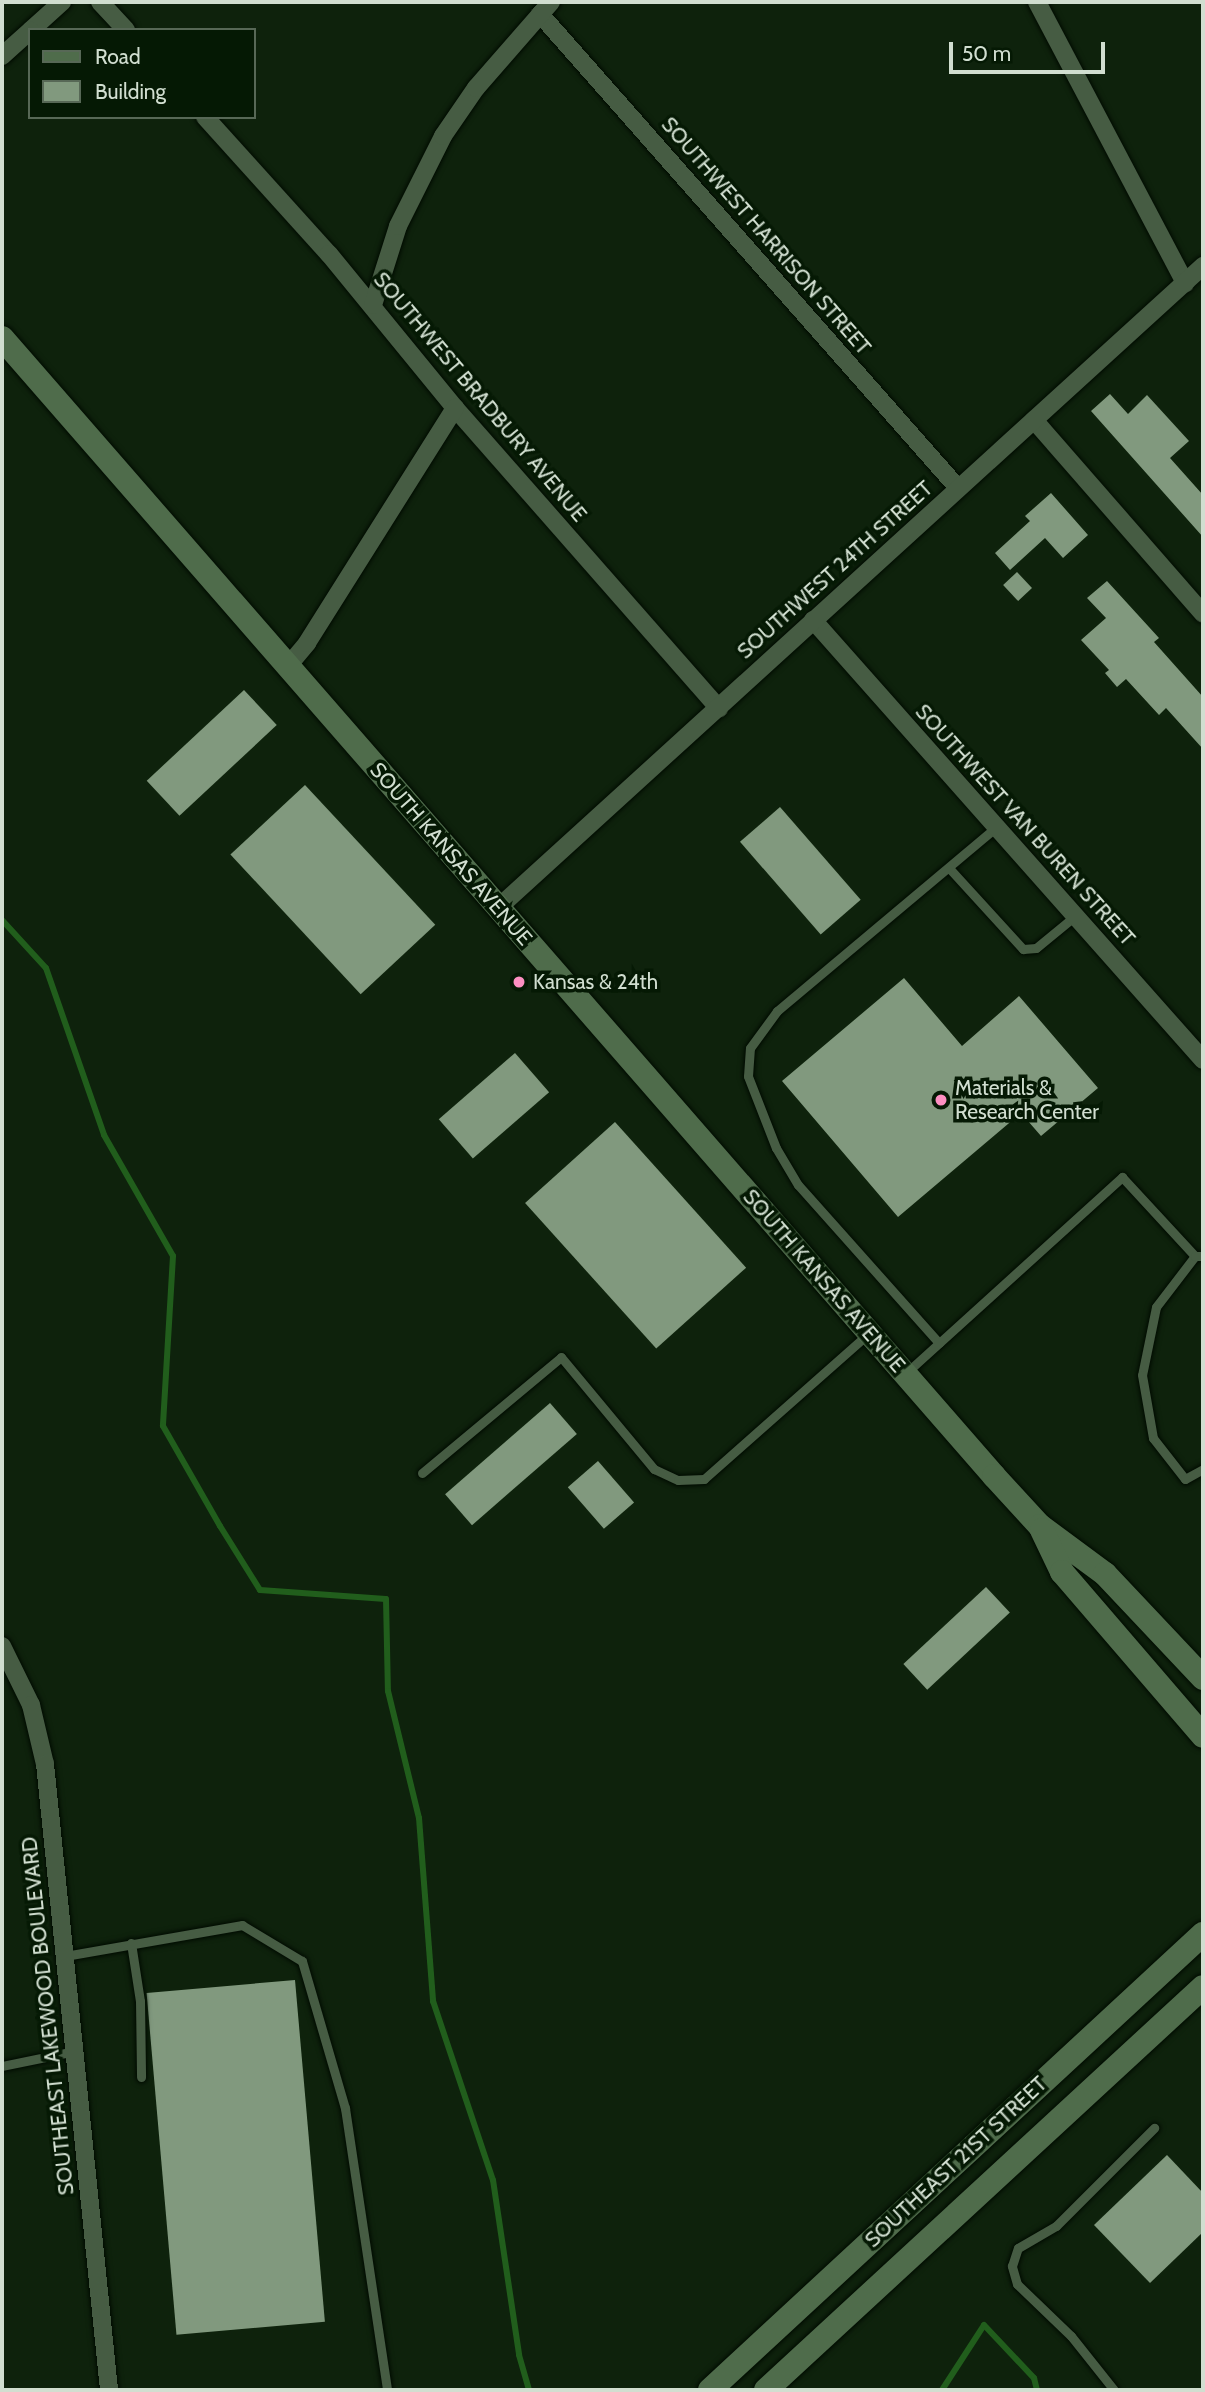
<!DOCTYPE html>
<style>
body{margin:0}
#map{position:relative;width:1205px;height:2392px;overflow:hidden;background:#0e220c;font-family:Cabin,sans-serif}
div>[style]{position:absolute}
.stream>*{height:6px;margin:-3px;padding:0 3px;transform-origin:3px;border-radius:3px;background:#215e1c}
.building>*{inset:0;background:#81997e;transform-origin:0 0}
.roads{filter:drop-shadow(0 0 2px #000b00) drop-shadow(0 0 2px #000b00)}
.lane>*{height:9px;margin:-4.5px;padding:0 4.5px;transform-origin:4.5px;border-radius:4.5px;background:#465c43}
.street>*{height:18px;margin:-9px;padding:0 9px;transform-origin:9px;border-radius:9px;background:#465c43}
.secondary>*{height:24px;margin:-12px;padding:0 12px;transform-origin:12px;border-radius:12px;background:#4f6c4b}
.dots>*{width:19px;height:19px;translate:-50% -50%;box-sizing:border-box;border:4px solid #051904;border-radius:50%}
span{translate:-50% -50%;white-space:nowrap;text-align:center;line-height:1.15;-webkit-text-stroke:7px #051904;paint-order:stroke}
.street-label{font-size:21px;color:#d1ded0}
.poi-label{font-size:21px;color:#d1ded0}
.left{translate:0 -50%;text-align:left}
.frame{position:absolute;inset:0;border:4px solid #d1ded0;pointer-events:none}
.legend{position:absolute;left:28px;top:28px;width:228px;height:91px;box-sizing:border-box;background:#051904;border:2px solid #576856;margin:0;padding:9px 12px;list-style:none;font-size:21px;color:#d1ded0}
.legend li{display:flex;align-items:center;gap:14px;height:35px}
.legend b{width:35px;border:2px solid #576856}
.scale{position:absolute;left:949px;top:42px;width:156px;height:32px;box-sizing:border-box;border:4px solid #d1ded0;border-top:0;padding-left:9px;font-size:21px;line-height:24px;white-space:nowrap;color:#d1ded0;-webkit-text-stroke:5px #051904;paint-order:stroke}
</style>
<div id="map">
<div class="stream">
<i style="left:2px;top:920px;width:65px;rotate:47.5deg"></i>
<i style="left:46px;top:968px;width:177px;rotate:70.8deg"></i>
<i style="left:104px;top:1135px;width:139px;rotate:60.3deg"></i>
<i style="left:173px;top:1256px;width:170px;rotate:93.4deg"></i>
<i style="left:163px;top:1426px;width:115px;rotate:60.3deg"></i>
<i style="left:220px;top:1526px;width:75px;rotate:58deg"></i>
<i style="left:260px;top:1590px;width:126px;rotate:4.1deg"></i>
<i style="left:386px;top:1599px;width:92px;rotate:88.8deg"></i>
<i style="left:388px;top:1691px;width:131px;rotate:76.3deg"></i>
<i style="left:419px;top:1818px;width:184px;rotate:85.6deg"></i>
<i style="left:433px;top:2001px;width:189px;rotate:71.5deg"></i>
<i style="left:493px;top:2180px;width:177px;rotate:81.5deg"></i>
<i style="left:519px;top:2355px;width:36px;rotate:74deg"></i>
<i style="left:942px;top:2390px;width:77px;rotate:-57.1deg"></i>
<i style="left:984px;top:2325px;width:73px;rotate:46.7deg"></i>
<i style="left:1034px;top:2378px;width:12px;rotate:76deg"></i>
</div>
<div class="building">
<i style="clip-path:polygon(1110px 394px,1128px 414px,1147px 395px,1189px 441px,1170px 458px,1203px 495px,1203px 537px,1091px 411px)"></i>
<i style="clip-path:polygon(1051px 493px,1088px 535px,1063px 558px,1045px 538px,1010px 570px,995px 553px,1030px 521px,1025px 516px)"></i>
<i style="left:1017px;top:572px;width:22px;height:19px;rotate:47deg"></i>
<i style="clip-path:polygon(1107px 581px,1159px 638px,1154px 642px,1203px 697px,1203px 749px,1166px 708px,1159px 715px,1126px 679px,1117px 687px,1105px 673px,1109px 670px,1081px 640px,1106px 618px,1087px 598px)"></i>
<i style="left:244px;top:690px;width:48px;height:133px;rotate:47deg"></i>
<i style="left:305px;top:785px;width:191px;height:102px;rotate:47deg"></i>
<i style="left:780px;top:807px;width:123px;height:53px;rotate:49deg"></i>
<i style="clip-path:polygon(904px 978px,962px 1046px,1019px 996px,1098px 1088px,1041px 1136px,1021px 1113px,898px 1217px,782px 1081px)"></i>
<i style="left:515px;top:1053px;width:52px;height:101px;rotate:49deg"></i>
<i style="left:615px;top:1122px;width:196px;height:121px;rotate:48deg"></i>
<i style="left:550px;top:1403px;width:41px;height:139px;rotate:49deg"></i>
<i style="left:598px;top:1461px;width:55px;height:40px;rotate:49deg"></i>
<i style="left:986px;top:1587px;width:35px;height:113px;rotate:47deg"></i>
<i style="left:295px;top:1980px;width:343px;height:149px;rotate:85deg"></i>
<i style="clip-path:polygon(1167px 2155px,1203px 2193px,1203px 2232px,1150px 2283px,1094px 2225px)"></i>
</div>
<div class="roads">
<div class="lane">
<i style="left:949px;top:868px;width:110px;rotate:47.6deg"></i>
<i style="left:1023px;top:949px;width:13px;rotate:-4deg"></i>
<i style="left:1036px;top:948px;width:50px;rotate:-39.4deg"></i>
<i style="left:1195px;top:1256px;width:64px;rotate:127.4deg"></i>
<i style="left:1156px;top:1307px;width:69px;rotate:101.6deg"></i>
<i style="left:1142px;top:1375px;width:64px;rotate:80.1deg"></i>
<i style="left:1153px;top:1438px;width:52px;rotate:52deg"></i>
<i style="left:1185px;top:1479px;width:21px;rotate:-29deg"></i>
<i style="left:939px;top:1343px;width:212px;rotate:-131.7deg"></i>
<i style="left:798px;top:1185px;width:43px;rotate:-120.7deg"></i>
<i style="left:776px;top:1148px;width:77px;rotate:-111.3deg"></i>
<i style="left:748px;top:1076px;width:28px;rotate:-86deg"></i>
<i style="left:750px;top:1048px;width:46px;rotate:-53.9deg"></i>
<i style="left:777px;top:1011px;width:286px;rotate:-40deg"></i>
<i style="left:906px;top:1373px;width:292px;rotate:-42.2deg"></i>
<i style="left:1122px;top:1177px;width:108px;rotate:47.3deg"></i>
<i style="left:1195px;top:1256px;width:8px"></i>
<i style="left:422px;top:1473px;width:181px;rotate:-39.8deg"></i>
<i style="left:561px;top:1357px;width:146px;rotate:50.3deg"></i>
<i style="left:654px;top:1469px;width:26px;rotate:25deg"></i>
<i style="left:678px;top:1480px;width:26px;rotate:-2deg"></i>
<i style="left:704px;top:1479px;width:219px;rotate:-41.5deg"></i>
<i style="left:131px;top:1943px;width:59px;rotate:81.2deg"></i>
<i style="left:140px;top:2001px;width:76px;rotate:89.2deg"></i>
<i style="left:65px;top:1956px;width:180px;rotate:-9.9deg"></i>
<i style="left:242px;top:1925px;width:70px;rotate:31deg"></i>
<i style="left:302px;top:1961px;width:153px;rotate:73.7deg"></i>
<i style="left:345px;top:2108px;width:285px;rotate:81.5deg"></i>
<i style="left:2px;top:2066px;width:75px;rotate:-11.6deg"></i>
<i style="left:1114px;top:2390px;width:69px;rotate:-128.5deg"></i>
<i style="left:1071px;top:2336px;width:75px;rotate:-136.1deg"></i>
<i style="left:1017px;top:2284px;width:19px;rotate:-106deg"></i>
<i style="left:1012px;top:2266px;width:19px;rotate:-72deg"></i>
<i style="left:1018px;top:2248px;width:44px;rotate:-30.1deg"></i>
<i style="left:1056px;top:2226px;width:139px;rotate:-45deg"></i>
</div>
<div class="street">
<i style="left:100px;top:2px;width:38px;rotate:47deg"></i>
<i style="left:1037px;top:2px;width:318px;rotate:62.2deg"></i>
<i style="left:540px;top:14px;width:632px;rotate:48.59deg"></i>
<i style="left:31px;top:30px;width:42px;rotate:-42.1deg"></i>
<i style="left:2px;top:56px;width:38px;rotate:-42deg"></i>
<i style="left:205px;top:117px;width:185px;rotate:47.9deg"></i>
<i style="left:329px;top:254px;width:199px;rotate:50.7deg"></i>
<i style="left:455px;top:408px;width:400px;rotate:48.7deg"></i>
<i style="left:373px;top:305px;width:83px;rotate:-72.4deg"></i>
<i style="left:398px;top:226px;width:101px;rotate:-63.4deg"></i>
<i style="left:443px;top:136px;width:58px;rotate:-55.5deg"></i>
<i style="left:476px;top:88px;width:114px;rotate:-48.9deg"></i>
<i style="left:1034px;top:420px;width:257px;rotate:48.9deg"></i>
<i style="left:813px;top:620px;width:588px;rotate:48.45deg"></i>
<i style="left:288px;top:666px;width:30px;rotate:-50deg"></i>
<i style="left:307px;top:643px;width:278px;rotate:-57.8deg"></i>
<i style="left:498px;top:908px;width:954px;rotate:-42.32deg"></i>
<i style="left:2px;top:1646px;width:66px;rotate:63.8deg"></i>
<i style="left:31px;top:1705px;width:61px;rotate:76.7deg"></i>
<i style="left:45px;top:1764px;width:629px;rotate:84.16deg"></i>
</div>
<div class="secondary">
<i style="left:2px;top:338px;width:1510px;rotate:48.92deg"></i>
<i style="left:994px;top:1476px;width:68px;rotate:47.4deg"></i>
<i style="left:1040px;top:1526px;width:81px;rotate:36.4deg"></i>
<i style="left:1105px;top:1574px;width:143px;rotate:46.7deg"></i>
<i style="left:1042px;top:1530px;width:47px;rotate:64.5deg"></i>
<i style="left:1062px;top:1572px;width:216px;rotate:49.3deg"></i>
<i style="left:710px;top:2390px;width:672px;rotate:-42.77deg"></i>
<i style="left:766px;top:2390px;width:594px;rotate:-42.68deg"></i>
</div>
</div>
<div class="dots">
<i style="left:519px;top:982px;background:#fc8fc1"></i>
<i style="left:941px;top:1100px;background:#fc8fc1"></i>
</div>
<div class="street-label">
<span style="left:766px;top:236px;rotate:49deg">SOUTHWEST HARRISON STREET</span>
<span style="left:480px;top:397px;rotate:50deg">SOUTHWEST BRADBURY AVENUE</span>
<span style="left:835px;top:570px;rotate:-42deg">SOUTHWEST 24TH STREET</span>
<span style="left:1025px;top:825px;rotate:48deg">SOUTHWEST VAN BUREN STREET</span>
<span style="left:451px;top:854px;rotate:49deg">SOUTH KANSAS AVENUE</span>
<span style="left:824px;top:1281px;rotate:49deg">SOUTH KANSAS AVENUE</span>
<span style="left:48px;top:2016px;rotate:-96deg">SOUTHEAST LAKEWOOD BOULEVARD</span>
<span style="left:956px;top:2162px;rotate:-43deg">SOUTHEAST 21ST STREET</span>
</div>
<div class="poi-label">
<span class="left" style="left:533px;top:982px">Kansas &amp; 24th</span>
<span class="left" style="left:955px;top:1100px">Materials &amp;<br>Research Center</span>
</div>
<div class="frame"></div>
<ul class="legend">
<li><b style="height:9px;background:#4f6c4b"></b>Road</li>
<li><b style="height:19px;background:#81997e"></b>Building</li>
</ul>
<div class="scale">50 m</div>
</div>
